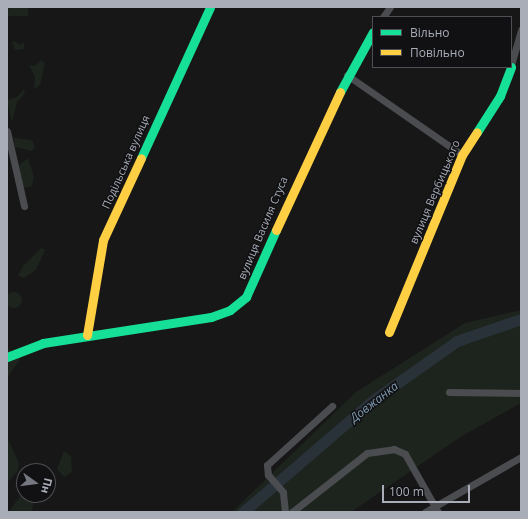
<!DOCTYPE html>
<meta charset="utf-8">
<style>
body{margin:0}
#map{position:relative;width:528px;height:519px;overflow:hidden;background:#171717;font-family:"Open Sans",sans-serif}
div>[style]{position:absolute}
.green>*{inset:0;background:#1d241e}
.round{border-radius:50%}
.river>*{height:11px;margin:-5.5px;padding:0 5.5px;transform-origin:5.5px;border-radius:5.5px;background:#2a3239}
.street>*{height:7px;margin:-3.5px;padding:0 3.5px;transform-origin:3.5px;border-radius:3.5px;background:#4b4c50}
.fast>*{height:9px;margin:-4.5px;padding:0 4.5px;transform-origin:4.5px;border-radius:4.5px;background:#16e098}
.slow>*{height:9px;margin:-4.5px;padding:0 4.5px;transform-origin:4.5px;border-radius:4.5px;background:#ffcf43}
span{translate:-50% -50%;white-space:nowrap;text-align:center;line-height:1.15;-webkit-text-stroke:3px #111113;paint-order:stroke}
.street-label{font-size:11px;color:#a8adb8}
.water-label{font-size:12px;color:#7f9bb3;font-style:italic}
.frame{position:absolute;inset:0;border:8px solid #a8adb8;pointer-events:none}
.legend{position:absolute;left:372px;top:16px;width:140px;height:52px;box-sizing:border-box;background:#111113;border:1px solid #4d4f55;margin:0;padding:5px 7px;list-style:none;font-size:12px;color:#a8adb8}
.legend li{display:flex;align-items:center;gap:8px;height:20px}
.legend b{width:20px;border:1px solid #4d4f55}
.north{position:absolute;left:16px;top:463px;width:40px;height:40px;box-sizing:border-box;background:#111113;border:1px solid #4d4f55;border-radius:50%;rotate:104deg;font-size:11px;font-weight:700;line-height:16px;text-align:center;color:#a8adb8}
.north::after{content:'';display:block;margin:auto;width:14px;height:18px;background:#757880;clip-path:polygon(50% 0,100% 100%,50% 72%,0 100%)}
.scale{position:absolute;left:382px;top:485px;width:88px;height:18px;box-sizing:border-box;border:2px solid #a8adb8;border-top:0;padding-left:5px;font-size:12px;line-height:14px;white-space:nowrap;color:#a8adb8;-webkit-text-stroke:3px #111113;paint-order:stroke}
</style>
<div id="map">
<div class="green">
<i style="clip-path:polygon(14px 7px,28px 7px,28px 16px,7px 16px,7px 9px)"></i>
<i style="clip-path:polygon(15px 41px,19px 45px,24px 42px,24px 49px,15px 50px,12px 42px)"></i>
<i style="clip-path:polygon(41px 60px,45px 63px,40px 85px,34px 89px,35px 77px,29px 65px,35px 66px)"></i>
<i style="clip-path:polygon(24px 89px,25px 93px,17px 102px,12px 122px,7px 100px,17px 97px)"></i>
<i style="clip-path:polygon(14px 138px,32px 140px,35px 147px,32px 151px,15px 147px)"></i>
<i style="clip-path:polygon(28px 158px,34px 177px,32px 186px,21px 189px,17px 167px)"></i>
<i style="clip-path:polygon(41px 248px,45px 250px,36px 270px,24px 278px,18px 276px,23px 266px)"></i>
<i class="round" style="left:6px;top:292px;width:16px;height:16px"></i>
<i style="clip-path:polygon(521px 310px,521px 403px,462px 436px,351px 512px,232px 512px,356px 392px,465px 323px)"></i>
<i style="clip-path:polygon(7px 348px,21px 358px,7px 378px,8px 359px)"></i>
<i style="clip-path:polygon(8px 439px,19px 463px,18px 471px,7px 483px)"></i>
<i style="clip-path:polygon(64px 451px,71px 456px,72px 472px,64px 477px,57px 469px)"></i>
<i style="clip-path:polygon(24px 490px,24px 495px,34px 495px,32px 512px,9px 512px)"></i>
</div>
<div class="river">
<i style="left:243px;top:512px;width:170px;rotate:-40.7deg"></i>
<i style="left:372px;top:401px;width:104px;rotate:-35.2deg"></i>
<i style="left:457px;top:341px;width:68px;rotate:-19deg"></i>
</div>
<div class="street">
<i style="left:383px;top:17px;width:12px;rotate:-55deg"></i>
<i style="left:511px;top:65px;width:37px;rotate:-74deg"></i>
<i style="left:347px;top:75px;width:140px;rotate:34.8deg"></i>
<i style="left:7px;top:131px;width:77px;rotate:77.2deg"></i>
<i style="left:449px;top:392px;width:72px;rotate:0.8deg"></i>
<i style="left:285px;top:512px;width:20px;rotate:-96deg"></i>
<i style="left:283px;top:492px;width:23px;rotate:-131deg"></i>
<i style="left:268px;top:475px;width:10px;rotate:-96deg"></i>
<i style="left:267px;top:465px;width:88px;rotate:-42.2deg"></i>
<i style="left:292px;top:512px;width:95px;rotate:-38.2deg"></i>
<i style="left:367px;top:453px;width:27px;rotate:-8deg"></i>
<i style="left:394px;top:449px;width:12px;rotate:24deg"></i>
<i style="left:405px;top:454px;width:67px;rotate:60.4deg"></i>
<i style="left:425px;top:512px;width:111px;rotate:-29.8deg"></i>
</div>
<div class="fast">
<i style="left:340px;top:92px;width:68px;rotate:-61.2deg"></i>
<i style="left:477px;top:132px;width:43px;rotate:-57.4deg"></i>
<i style="left:500px;top:96px;width:31px;rotate:-69deg"></i>
<i style="left:141px;top:158px;width:166px;rotate:-65.4deg"></i>
<i style="left:7px;top:357px;width:39px;rotate:-21deg"></i>
<i style="left:43px;top:343px;width:170px;rotate:-8.8deg"></i>
<i style="left:211px;top:317px;width:20px;rotate:-20deg"></i>
<i style="left:230px;top:310px;width:21px;rotate:-39deg"></i>
<i style="left:246px;top:297px;width:73px;rotate:-65.9deg"></i>
</div>
<div class="slow">
<i style="left:276px;top:230px;width:152px;rotate:-65.1deg"></i>
<i style="left:389px;top:332px;width:191px;rotate:-67.6deg"></i>
<i style="left:462px;top:155px;width:27px;rotate:-57deg"></i>
<i style="left:87px;top:335px;width:96px;rotate:-80.4deg"></i>
<i style="left:103px;top:240px;width:90px;rotate:-65.1deg"></i>
</div>
<div class="street-label">
<span style="left:126px;top:162px;rotate:-66deg">Подільська вулиця</span>
<span style="left:435px;top:192px;rotate:-67deg">вулиця Вербицького</span>
<span style="left:263px;top:228px;rotate:-67deg">вулиця Василя Стуса</span>
</div>
<div class="water-label">
<span style="left:374px;top:402px;rotate:-38deg">Довжанка</span>
</div>
<div class="frame"></div>
<ul class="legend">
<li><b style="height:5px;background:#16e098"></b>Вільно</li>
<li><b style="height:5px;background:#ffcf43"></b>Повільно</li>
</ul>
<div class="north">Пн</div>
<div class="scale">100 m</div>
</div>
